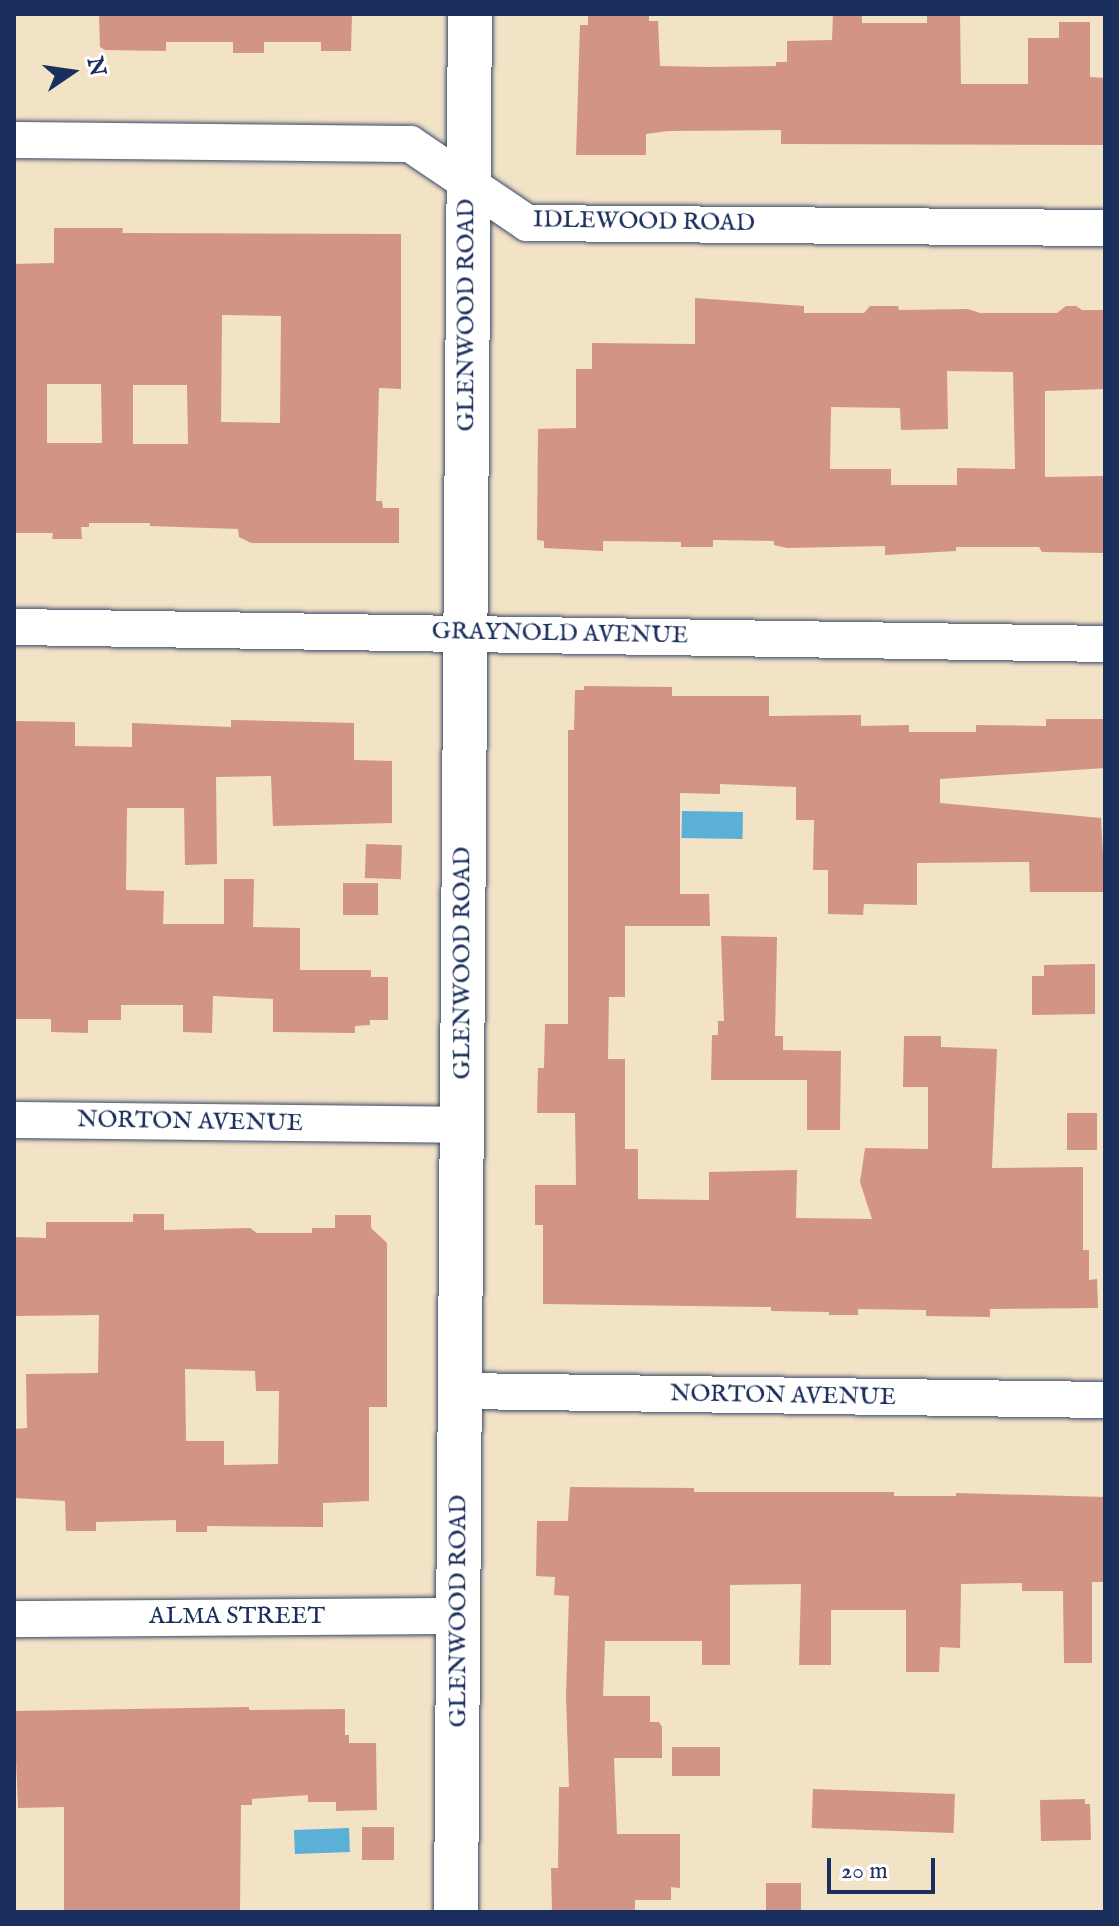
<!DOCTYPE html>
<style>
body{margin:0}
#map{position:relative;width:1119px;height:1926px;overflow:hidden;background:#f2e2c6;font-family:"IM FELL English",serif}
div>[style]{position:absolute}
.water>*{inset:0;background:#5ab0d7;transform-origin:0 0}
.building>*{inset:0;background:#d29484;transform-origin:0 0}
.roads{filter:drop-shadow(0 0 2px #3b4a6e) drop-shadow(0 0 2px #3b4a6e)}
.minor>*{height:36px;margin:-18px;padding:0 18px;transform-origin:18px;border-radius:18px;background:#fff}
.tertiary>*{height:44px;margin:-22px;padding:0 22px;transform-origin:22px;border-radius:22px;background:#fff}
span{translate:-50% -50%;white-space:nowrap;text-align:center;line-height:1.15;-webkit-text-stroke:6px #fff;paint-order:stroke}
.street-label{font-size:24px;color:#1b2f5e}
.frame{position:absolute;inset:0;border:16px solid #1b2f5e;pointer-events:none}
.north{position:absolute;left:32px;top:32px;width:80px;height:80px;-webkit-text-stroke:6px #fff;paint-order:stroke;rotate:77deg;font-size:22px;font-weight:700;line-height:32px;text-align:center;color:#1b2f5e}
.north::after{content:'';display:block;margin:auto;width:28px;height:36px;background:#1b2f5e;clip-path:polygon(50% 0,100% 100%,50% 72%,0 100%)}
.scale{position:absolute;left:827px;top:1858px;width:108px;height:36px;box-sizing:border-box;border:4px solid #1b2f5e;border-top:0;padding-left:10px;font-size:24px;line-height:28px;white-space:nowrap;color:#1b2f5e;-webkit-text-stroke:6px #fff;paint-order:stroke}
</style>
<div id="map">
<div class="water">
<i style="left:682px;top:811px;width:61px;height:27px;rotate:1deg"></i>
<i style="left:349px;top:1828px;width:24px;height:55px;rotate:88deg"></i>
</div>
<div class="building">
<i style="clip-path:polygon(99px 14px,352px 14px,351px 51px,321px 51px,321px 42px,264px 42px,264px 53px,233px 53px,233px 42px,166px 42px,166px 51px,105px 50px,100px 47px)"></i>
<i style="clip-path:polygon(588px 14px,649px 14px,649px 21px,658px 21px,660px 66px,709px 67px,776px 66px,776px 62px,787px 62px,787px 41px,832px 40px,833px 14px,862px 14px,862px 23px,927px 23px,927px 14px,960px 14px,961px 84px,1028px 84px,1028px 38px,1059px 38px,1059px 22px,1090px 22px,1090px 77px,1105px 78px,1105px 145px,781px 144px,781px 130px,668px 131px,646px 134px,646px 155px,576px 155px,580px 25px,588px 25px)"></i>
<i style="clip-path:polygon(evenodd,54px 228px,123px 228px,122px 233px,401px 234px,401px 389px,379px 388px,376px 501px,382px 501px,383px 508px,399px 508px,399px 543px,251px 543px,239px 537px,238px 529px,150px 526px,150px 523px,89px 523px,89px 527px,81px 527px,82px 539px,52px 539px,53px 533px,14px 533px,14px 264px,54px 263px,54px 228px,222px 315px,281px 316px,280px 423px,221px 422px,222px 315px,54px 228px,47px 384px,101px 384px,102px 443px,47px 443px,47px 384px,54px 228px,133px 385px,187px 385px,188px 444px,133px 444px,133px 385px)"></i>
<i style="clip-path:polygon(evenodd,695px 298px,804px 306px,804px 313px,864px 313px,870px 306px,898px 306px,899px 310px,968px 309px,980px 313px,1057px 313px,1066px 306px,1076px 306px,1082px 310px,1105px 310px,1105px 389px,1045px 391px,1045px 477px,1105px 476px,1105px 553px,1042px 552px,1039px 547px,956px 547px,956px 551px,885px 555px,885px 546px,787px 548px,774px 545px,774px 541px,713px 540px,713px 547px,681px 547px,681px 542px,603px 541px,603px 551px,544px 548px,544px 541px,537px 540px,538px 429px,576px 428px,576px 369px,592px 369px,592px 343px,695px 344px,695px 298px,947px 371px,1013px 372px,1015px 469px,957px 468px,957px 485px,891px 485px,891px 469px,830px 469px,831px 407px,900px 408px,901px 430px,948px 429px,947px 371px)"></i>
<i style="clip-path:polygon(584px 686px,672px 687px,672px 696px,769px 696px,769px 716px,861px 715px,861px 726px,909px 725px,909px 732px,976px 732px,976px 725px,1046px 726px,1046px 719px,1105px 719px,1105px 768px,940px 779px,940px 803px,1101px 818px,1105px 892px,1030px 892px,1029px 862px,917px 863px,917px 905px,864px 904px,863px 915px,828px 914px,828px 870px,813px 870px,814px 820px,796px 820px,796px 787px,720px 784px,720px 794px,680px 793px,680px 894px,709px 894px,710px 926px,625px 926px,625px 997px,609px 997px,608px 1059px,625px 1059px,625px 1149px,638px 1149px,638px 1199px,709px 1200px,709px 1172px,797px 1170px,796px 1218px,872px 1219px,860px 1182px,865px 1148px,928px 1149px,928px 1087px,903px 1087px,904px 1036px,941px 1036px,941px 1047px,997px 1049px,992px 1168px,1083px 1167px,1083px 1250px,1089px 1250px,1089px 1280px,1097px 1279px,1098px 1308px,990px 1309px,990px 1317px,926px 1316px,926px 1310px,858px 1309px,858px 1315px,829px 1315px,829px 1312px,771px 1311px,771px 1307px,543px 1304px,543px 1225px,535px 1225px,535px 1185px,576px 1185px,575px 1113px,537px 1113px,538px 1068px,544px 1068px,545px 1024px,568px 1024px,568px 730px,574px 730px,575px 690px,584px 690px)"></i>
<i style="clip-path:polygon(231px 720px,354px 723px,354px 760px,392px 761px,392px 823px,273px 826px,271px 776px,216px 777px,217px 864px,185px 865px,184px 808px,127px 808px,126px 890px,164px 891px,163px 924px,224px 924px,224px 879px,254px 879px,253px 927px,300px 928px,300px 970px,371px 970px,371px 977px,388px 977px,388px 1020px,370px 1020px,370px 1025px,355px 1026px,355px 1033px,273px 1032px,273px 999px,213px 996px,212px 1033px,183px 1032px,183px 1005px,121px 1005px,121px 1020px,88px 1020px,88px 1033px,51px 1032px,51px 1019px,14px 1019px,14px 721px,75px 722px,75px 746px,132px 747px,132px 723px,231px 727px)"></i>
<i style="left:366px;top:844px;width:36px;height:34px;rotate:2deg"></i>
<i style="left:343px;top:883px;width:35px;height:32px"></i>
<i style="clip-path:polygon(721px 936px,777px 937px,775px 1036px,783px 1036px,783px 1050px,841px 1051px,840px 1130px,807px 1130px,807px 1080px,711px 1080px,712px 1035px,718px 1035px,718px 1021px,724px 1021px)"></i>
<i style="clip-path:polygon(1095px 964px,1095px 1014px,1032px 1015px,1032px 976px,1044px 976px,1044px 965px)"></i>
<i style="left:1067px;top:1113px;width:30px;height:37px"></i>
<i style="clip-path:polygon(evenodd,133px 1214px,164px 1214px,164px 1230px,250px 1228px,257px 1233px,312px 1233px,312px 1228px,335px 1228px,335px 1215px,371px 1215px,371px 1228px,387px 1243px,387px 1407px,369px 1407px,369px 1501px,323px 1503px,323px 1527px,207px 1526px,207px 1532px,176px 1532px,176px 1520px,96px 1522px,96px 1531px,66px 1531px,65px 1501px,14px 1498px,14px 1429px,27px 1428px,26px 1374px,98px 1373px,99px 1315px,14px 1316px,14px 1237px,46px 1238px,46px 1222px,133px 1222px,133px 1214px,185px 1369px,255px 1371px,256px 1391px,279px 1391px,278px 1464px,224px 1465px,224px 1441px,186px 1441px,185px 1369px)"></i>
<i style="clip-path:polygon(570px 1487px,694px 1488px,694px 1492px,894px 1492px,894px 1496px,956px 1496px,956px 1493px,1105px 1497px,1105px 1582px,1092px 1582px,1092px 1663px,1064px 1663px,1063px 1591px,1022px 1591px,1022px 1583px,961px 1584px,960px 1648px,940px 1647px,939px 1672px,906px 1672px,906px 1610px,831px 1610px,831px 1665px,799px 1665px,801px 1584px,730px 1585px,730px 1665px,702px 1665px,702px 1641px,605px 1641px,603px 1696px,650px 1696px,650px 1722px,659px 1722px,662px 1727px,662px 1758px,614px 1758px,617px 1834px,680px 1834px,680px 1888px,671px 1887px,671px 1900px,635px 1900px,635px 1912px,552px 1912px,551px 1868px,558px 1868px,559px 1787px,569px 1787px,566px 1696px,569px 1596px,554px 1595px,555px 1577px,536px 1576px,537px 1521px,568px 1521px)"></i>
<i style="clip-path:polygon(249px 1707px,249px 1710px,345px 1709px,345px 1735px,349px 1735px,349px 1743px,376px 1743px,377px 1810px,336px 1811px,336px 1802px,308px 1802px,308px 1795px,252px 1799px,252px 1805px,241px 1805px,240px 1912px,64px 1912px,64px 1807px,18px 1808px,14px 1711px)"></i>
<i style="left:672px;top:1747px;width:48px;height:29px"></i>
<i style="left:813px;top:1789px;width:142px;height:39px;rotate:2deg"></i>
<i style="clip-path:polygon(1085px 1799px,1085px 1804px,1090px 1804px,1091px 1840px,1041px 1841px,1040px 1800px)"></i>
<i style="left:362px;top:1827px;width:32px;height:33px"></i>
<i style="left:766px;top:1883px;width:35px;height:29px"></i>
</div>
<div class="roads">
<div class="minor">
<i style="left:14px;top:140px;width:396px;rotate:0.6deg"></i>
<i style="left:410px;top:144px;width:141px;rotate:34deg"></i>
<i style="left:527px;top:223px;width:578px;rotate:0.5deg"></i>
<i style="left:14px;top:627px;width:1091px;rotate:0.89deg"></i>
<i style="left:14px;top:1120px;width:448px;rotate:0.6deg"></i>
<i style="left:461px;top:1391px;width:644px;rotate:0.8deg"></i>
<i style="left:14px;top:1619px;width:445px;rotate:-0.4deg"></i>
</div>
<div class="tertiary">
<i style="left:456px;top:1912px;width:1898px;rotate:-89.58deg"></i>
</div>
</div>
<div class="street-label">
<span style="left:644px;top:222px;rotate:1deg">IDLEWOOD ROAD</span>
<span style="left:467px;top:315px;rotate:-90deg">GLENWOOD ROAD</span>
<span style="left:560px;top:634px;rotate:1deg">GRAYNOLD AVENUE</span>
<span style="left:463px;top:963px;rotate:-90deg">GLENWOOD ROAD</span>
<span style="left:190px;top:1122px;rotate:1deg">NORTON AVENUE</span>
<span style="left:783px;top:1396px;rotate:1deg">NORTON AVENUE</span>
<span style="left:459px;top:1611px;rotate:-90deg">GLENWOOD ROAD</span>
<span style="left:237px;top:1617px">ALMA STREET</span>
</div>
<div class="frame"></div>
<div class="north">N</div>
<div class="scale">20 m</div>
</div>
